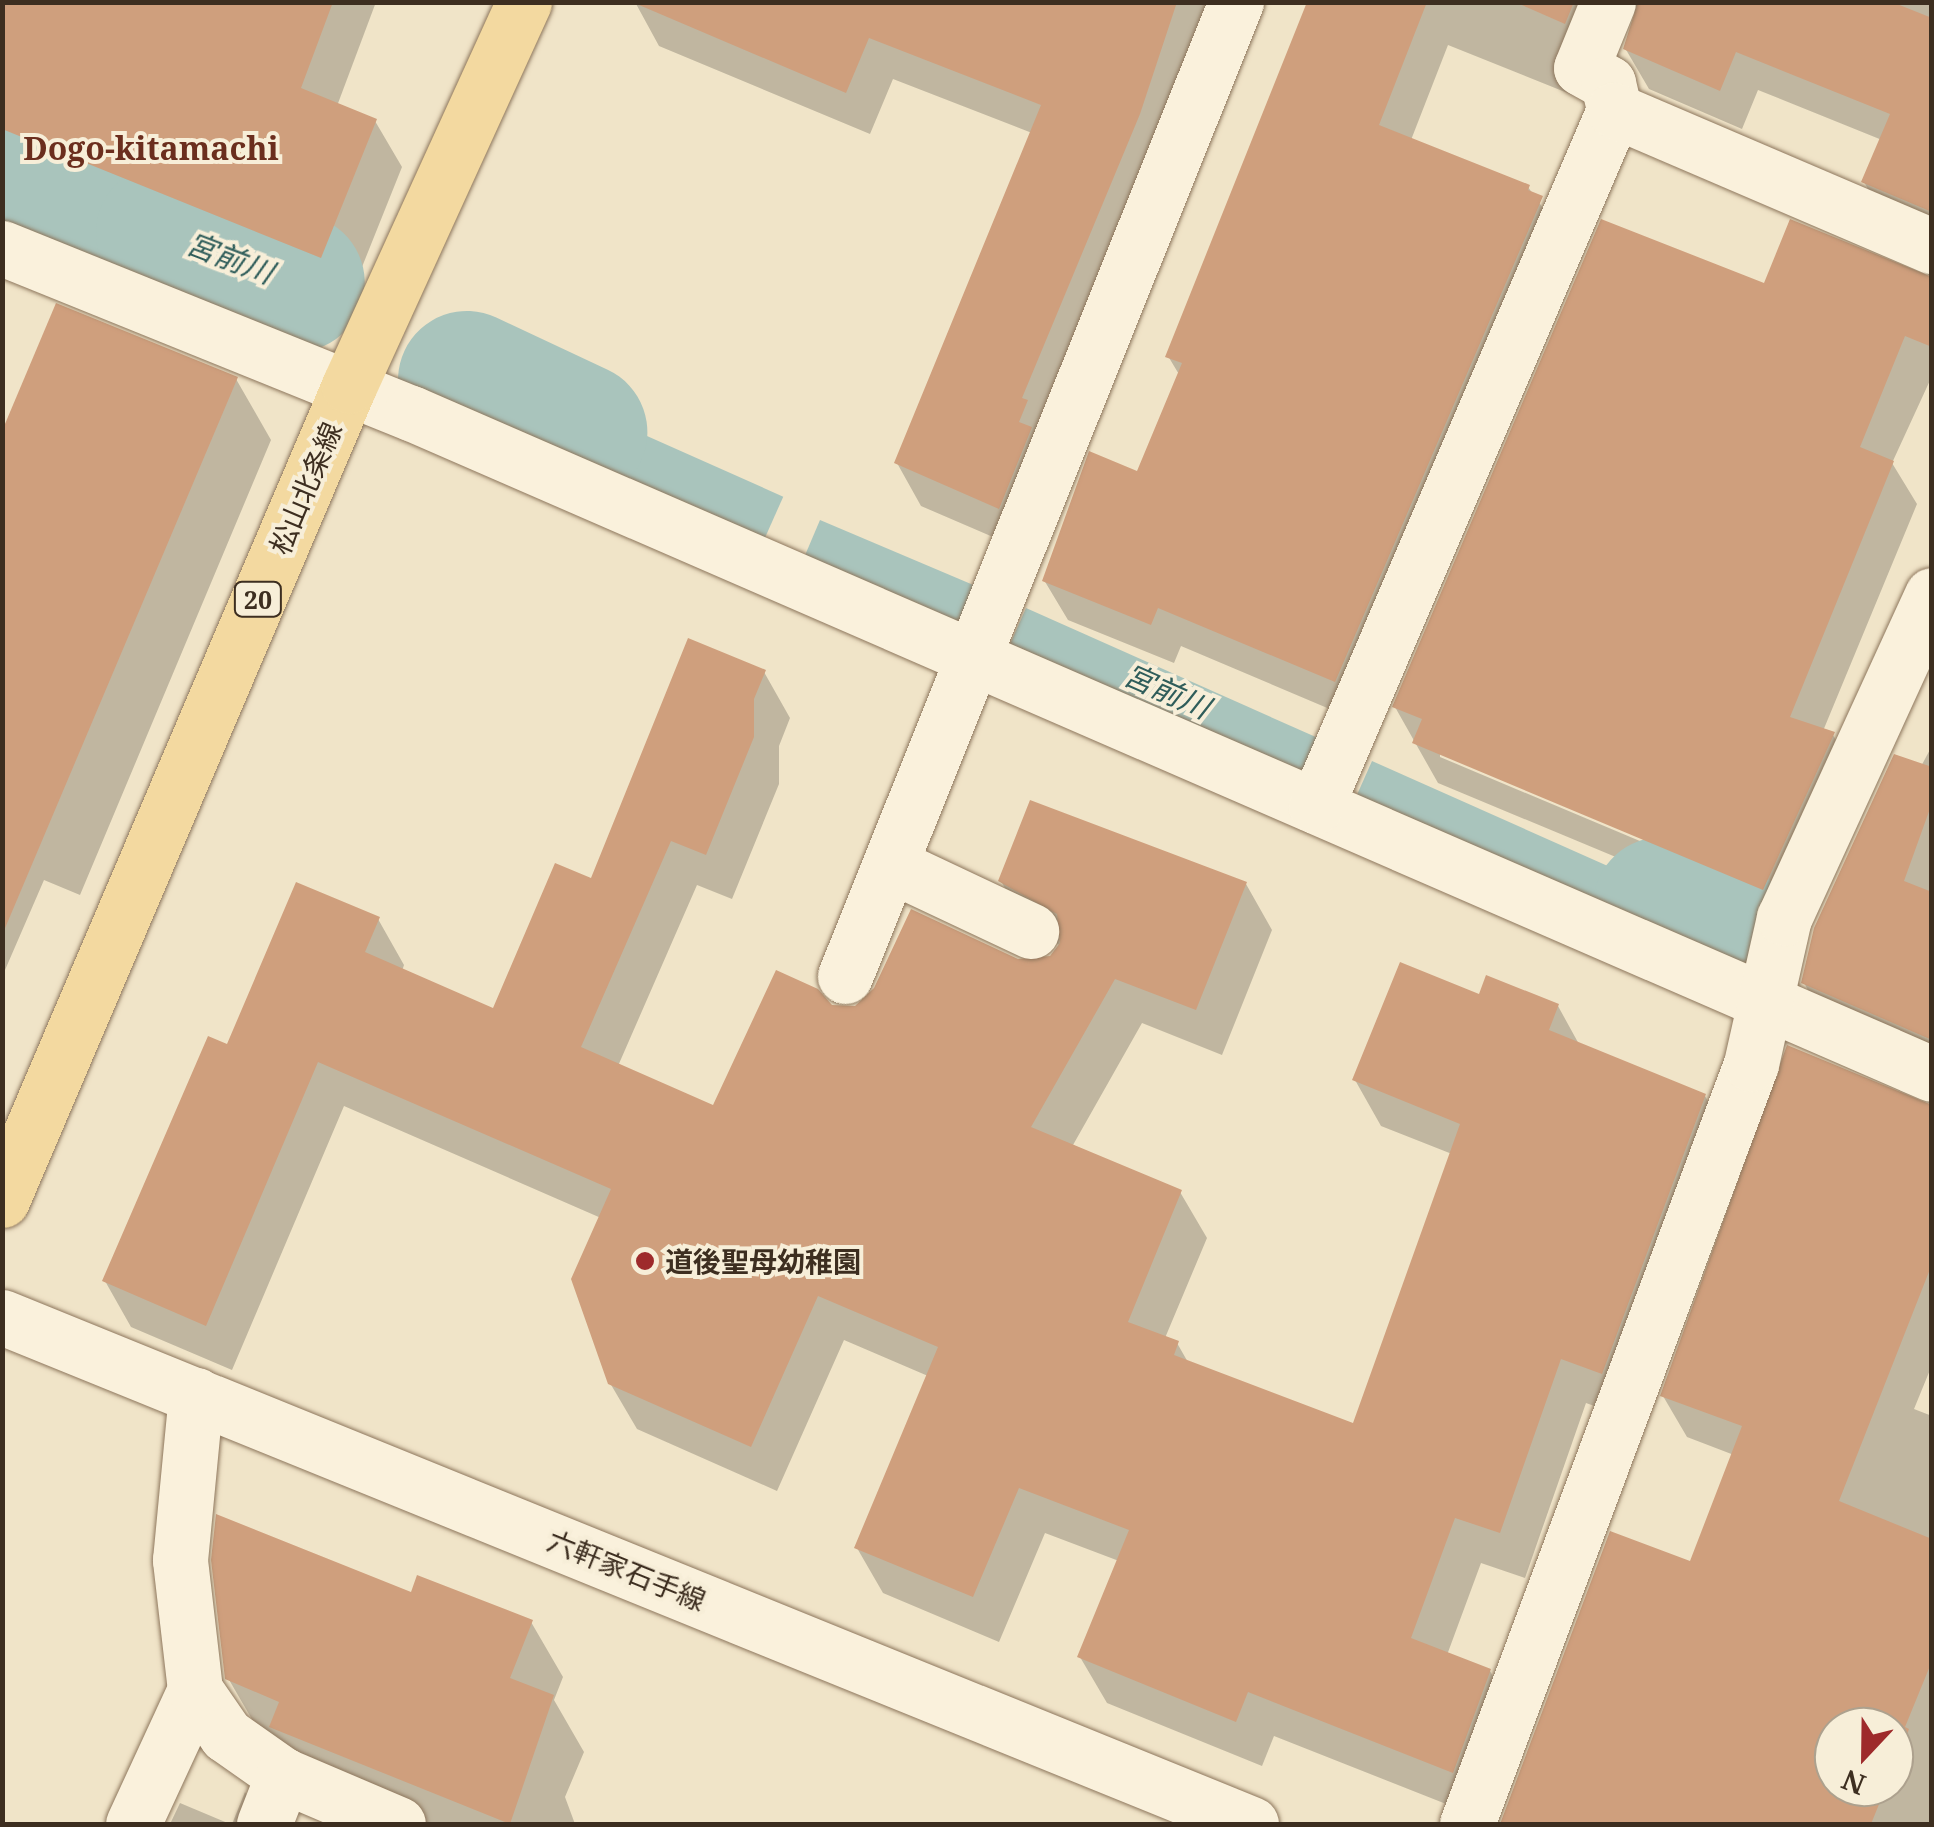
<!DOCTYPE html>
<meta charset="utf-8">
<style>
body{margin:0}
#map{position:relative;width:1934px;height:1827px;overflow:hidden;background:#f0e4c8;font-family:"Noto Serif","Noto Sans JP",serif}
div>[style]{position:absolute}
.water>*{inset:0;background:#a9c4bc;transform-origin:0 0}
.shadow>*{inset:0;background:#0003}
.river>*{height:138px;margin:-69px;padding:0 69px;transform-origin:69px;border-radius:69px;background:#a9c4bc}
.building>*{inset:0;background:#cf9f7d}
.roads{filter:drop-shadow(0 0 2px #8d765c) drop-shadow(0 0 2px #8d765c)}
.street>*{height:55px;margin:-27.5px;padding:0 27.5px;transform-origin:27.5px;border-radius:27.5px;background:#faf1dc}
.secondary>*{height:55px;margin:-27.5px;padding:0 27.5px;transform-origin:27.5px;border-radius:27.5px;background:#faf1dc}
.primary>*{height:55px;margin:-27.5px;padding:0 27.5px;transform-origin:27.5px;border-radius:27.5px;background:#f3d9a0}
.dots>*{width:28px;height:28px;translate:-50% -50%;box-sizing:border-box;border:5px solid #f7eed8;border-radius:50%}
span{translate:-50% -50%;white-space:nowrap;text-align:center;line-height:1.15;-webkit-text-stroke:8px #f7eed8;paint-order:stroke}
.shield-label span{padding:2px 8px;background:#f7eed8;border:2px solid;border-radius:8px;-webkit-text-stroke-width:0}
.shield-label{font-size:25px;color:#3d2e20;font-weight:700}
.street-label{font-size:28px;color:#3d2e20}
.poi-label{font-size:28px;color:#3d2e20;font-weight:700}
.left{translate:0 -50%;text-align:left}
.water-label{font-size:30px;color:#2f5d5a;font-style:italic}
.quarter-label{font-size:32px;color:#6b2e1e;font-weight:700}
.frame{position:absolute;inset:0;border:5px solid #3d2e20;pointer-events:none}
.north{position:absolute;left:1814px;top:1707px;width:100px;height:100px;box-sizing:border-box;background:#f7eed8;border:2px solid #ada18e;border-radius:50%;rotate:202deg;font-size:28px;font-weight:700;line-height:40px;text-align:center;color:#3d2e20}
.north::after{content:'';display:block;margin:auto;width:35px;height:45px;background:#9e2a2b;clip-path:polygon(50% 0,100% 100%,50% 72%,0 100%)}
</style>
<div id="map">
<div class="water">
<i style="left:638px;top:432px;width:159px;height:49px;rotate:24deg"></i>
<i style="left:820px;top:520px;width:182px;height:41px;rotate:23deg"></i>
<i style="left:1026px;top:608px;width:324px;height:39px;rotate:24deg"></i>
<i style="left:1372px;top:761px;width:263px;height:38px;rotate:24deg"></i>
</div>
<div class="shadow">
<i style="clip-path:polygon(2px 2px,376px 2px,337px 106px,375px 121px,402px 167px,348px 302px,2px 165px)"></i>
<i style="clip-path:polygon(635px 2px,1227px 2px,1023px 550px,921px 506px,897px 463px,1032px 133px,893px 79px,870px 134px,659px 46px)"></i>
<i style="clip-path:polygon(1310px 2px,1932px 2px,1932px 241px,1887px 222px,1864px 182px,1882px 140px,1758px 90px,1742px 129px,1649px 89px,1625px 48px,1637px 13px,1611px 18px,1575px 96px,1448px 45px,1411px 140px,1528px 187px,1564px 238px,1358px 721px,1181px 646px,1174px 663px,1068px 620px,1044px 580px,1139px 474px,1180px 376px,1168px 356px)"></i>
<i style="clip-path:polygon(evenodd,1932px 276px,1932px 376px,1892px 463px,1917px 504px,1823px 731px,1833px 735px,1856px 774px,1786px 928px,1438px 783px,1395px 707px,1765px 286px,1932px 276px,1440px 752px,1775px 892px,1773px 897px,1440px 757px,1440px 752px)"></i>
<i style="clip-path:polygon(236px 379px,271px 440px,80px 895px,44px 880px,2px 977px,2px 437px)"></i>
<i style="clip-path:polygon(764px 672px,790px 718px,779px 746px,779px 784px,732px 899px,697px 885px,618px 1066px,714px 1108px,831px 1007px,856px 1009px,1017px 962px,1051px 958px,1061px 946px,1027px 927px,1001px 881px,1246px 884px,1272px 930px,1222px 1055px,1142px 1023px,1073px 1145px,1180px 1192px,1207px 1238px,1165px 1338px,1177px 1343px,1189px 1364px,1355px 1426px,1452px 1154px,1381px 1126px,1355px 1080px,1480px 997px,1558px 1006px,1580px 1046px,1705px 1096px,1731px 1142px,1628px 1418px,1586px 1403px,1525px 1578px,1481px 1563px,1447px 1655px,1490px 1671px,1516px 1717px,1479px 1817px,1274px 1736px,1262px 1766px,1107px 1703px,1080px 1657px,1119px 1561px,1045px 1533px,999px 1642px,883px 1593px,857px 1548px,928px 1376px,844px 1340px,777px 1491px,637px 1429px,610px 1383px,601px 1218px,344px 1106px,232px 1370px,131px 1327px,105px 1281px,229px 1047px,378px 919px,404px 965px,402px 971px,494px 1012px)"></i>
<i style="clip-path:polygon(1932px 746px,1932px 1065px,1825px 1019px,1804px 983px)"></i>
<i style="clip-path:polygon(evenodd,1932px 1152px,1932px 1365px,1914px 1409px,1932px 1416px,1932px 1824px,1503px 1824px,1611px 1534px,1692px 1564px,1734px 1455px,1687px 1437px,1663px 1396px,1932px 1152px,1834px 1727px,1894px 1727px,1894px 1787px,1834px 1787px,1834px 1727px)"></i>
<i style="clip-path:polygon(412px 1595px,531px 1622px,563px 1677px,554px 1700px,584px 1752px,565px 1797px,575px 1824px,381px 1824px,260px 1733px,228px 1678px)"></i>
<i style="clip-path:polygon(245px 1792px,264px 1824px,232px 1824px)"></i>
<i style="clip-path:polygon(180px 1803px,230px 1824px,170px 1824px)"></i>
</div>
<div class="river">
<i style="left:33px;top:178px;width:90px;rotate:22.3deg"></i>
<i style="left:165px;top:233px;width:140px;rotate:20.9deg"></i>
<i style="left:467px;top:380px;width:123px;rotate:25.1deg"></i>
<i style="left:1662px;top:906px;width:83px;rotate:25deg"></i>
</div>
<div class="building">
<i style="clip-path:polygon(2px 2px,333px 2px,301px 88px,377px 119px,321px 258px,2px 129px)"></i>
<i style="clip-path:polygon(632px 2px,1177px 2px,1140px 114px,1022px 398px,1028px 400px,1019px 422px,1032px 427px,999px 509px,894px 463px,1041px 105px,869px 38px,846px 93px)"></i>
<i style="clip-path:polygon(1307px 2px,1427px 2px,1379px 125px,1530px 185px,1528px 190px,1543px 196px,1335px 682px,1158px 608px,1151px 625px,1042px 581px,1089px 451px,1137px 471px,1182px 363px,1165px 357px)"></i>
<i style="clip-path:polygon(1515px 2px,1574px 2px,1565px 24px)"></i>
<i style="clip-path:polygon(1638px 2px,1892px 2px,1932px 18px,1932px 212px,1861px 182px,1890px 114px,1736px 52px,1720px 91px,1623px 49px)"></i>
<i style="clip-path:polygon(1601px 219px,1764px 283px,1790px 219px,1932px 277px,1932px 347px,1905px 336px,1860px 447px,1894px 461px,1790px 717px,1835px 732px,1763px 890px,1412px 743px,1422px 719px,1392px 707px)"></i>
<i style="clip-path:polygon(56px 303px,238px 377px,3px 933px,2px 431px)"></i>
<i style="clip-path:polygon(688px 638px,766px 670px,754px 699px,754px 737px,706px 855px,671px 841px,581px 1047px,713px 1105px,776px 970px,818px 989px,832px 1005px,855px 1006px,874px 988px,911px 909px,1018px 959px,1050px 956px,1060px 943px,1057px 914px,998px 881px,1030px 800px,1247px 882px,1196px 1010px,1115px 979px,1031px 1127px,1182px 1190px,1128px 1322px,1179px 1341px,1174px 1355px,1353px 1423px,1460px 1124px,1352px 1080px,1400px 962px,1479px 994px,1486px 975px,1559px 1004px,1549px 1030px,1706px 1094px,1602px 1374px,1561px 1359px,1500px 1533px,1455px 1518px,1411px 1638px,1491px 1669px,1453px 1773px,1248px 1692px,1236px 1722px,1077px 1657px,1129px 1530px,1019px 1488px,973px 1597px,854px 1548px,938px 1347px,818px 1296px,751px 1447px,608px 1384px,571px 1279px,611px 1189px,318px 1062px,206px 1326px,102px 1281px,208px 1036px,227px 1044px,296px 882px,380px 917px,365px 952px,493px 1008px,555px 863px,591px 878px)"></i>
<i style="clip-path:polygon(1894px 754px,1932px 767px,1932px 803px,1904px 881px,1932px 892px,1932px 1040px,1801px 983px,1814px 928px)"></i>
<i style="clip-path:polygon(1787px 1045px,1932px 1105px,1932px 1264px,1839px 1501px,1932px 1539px,1932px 1661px,1905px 1727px,1909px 1729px,1894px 1768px,1894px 1727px,1834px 1727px,1834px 1787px,1886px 1787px,1871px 1824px,1500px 1824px,1610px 1531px,1690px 1561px,1742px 1426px,1660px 1396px)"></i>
<i style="clip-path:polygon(216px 1514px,411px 1592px,417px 1575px,533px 1620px,510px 1678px,554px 1695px,510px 1824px,269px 1727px,279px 1702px,225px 1679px,211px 1560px)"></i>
</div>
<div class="roads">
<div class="street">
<i style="left:1608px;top:2px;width:71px;rotate:112.2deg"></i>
<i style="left:1581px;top:68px;width:31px;rotate:29deg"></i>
<i style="left:1608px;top:83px;width:28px;rotate:77deg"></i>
<i style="left:2px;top:248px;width:441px;rotate:22deg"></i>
<i style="left:411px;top:413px;width:1658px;rotate:23.49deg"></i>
<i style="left:1316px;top:806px;width:757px;rotate:-66.82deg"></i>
<i style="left:1614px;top:110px;width:346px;rotate:23.2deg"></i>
<i style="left:891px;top:865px;width:155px;rotate:25.2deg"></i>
<i style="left:845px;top:976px;width:1050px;rotate:-68.13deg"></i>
<i style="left:195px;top:1690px;width:55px;rotate:55.4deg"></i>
<i style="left:226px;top:1735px;width:70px;rotate:35.1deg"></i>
<i style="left:283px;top:1775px;width:125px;rotate:23.1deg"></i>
<i style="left:133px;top:1824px;width:148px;rotate:-65.2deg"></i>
<i style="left:195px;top:1690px;width:131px;rotate:-96.6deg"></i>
<i style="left:180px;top:1560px;width:166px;rotate:-84.5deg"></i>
<i style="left:264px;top:1824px;width:53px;rotate:-68.8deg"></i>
<i style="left:1467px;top:1824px;width:811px;rotate:-69.51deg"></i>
<i style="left:1751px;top:1064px;width:150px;rotate:-77.3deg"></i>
<i style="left:1784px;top:918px;width:355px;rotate:-65.4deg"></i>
</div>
<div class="secondary">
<i style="left:2px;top:1317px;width:1348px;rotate:22.09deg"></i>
</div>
<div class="primary">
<i style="left:2px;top:1200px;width:885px;rotate:-66.91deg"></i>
<i style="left:349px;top:386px;width:422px;rotate:-65.5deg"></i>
</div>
</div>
<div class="dots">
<i style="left:645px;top:1261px;background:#9e2a2b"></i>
</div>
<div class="shield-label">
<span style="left:258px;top:599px">20</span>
</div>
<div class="street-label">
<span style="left:305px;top:488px;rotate:-67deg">松山北条線</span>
<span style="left:627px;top:1570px;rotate:22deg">六軒家石手線</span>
</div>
<div class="poi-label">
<span class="left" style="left:665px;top:1261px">道後聖母幼稚園</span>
</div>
<div class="water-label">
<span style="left:230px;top:258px;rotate:21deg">宮前川</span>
<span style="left:1167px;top:691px;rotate:24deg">宮前川</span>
</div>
<div class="quarter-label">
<span style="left:151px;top:148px">Dogo-kitamachi</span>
</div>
<div class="frame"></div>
<div class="north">N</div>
</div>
